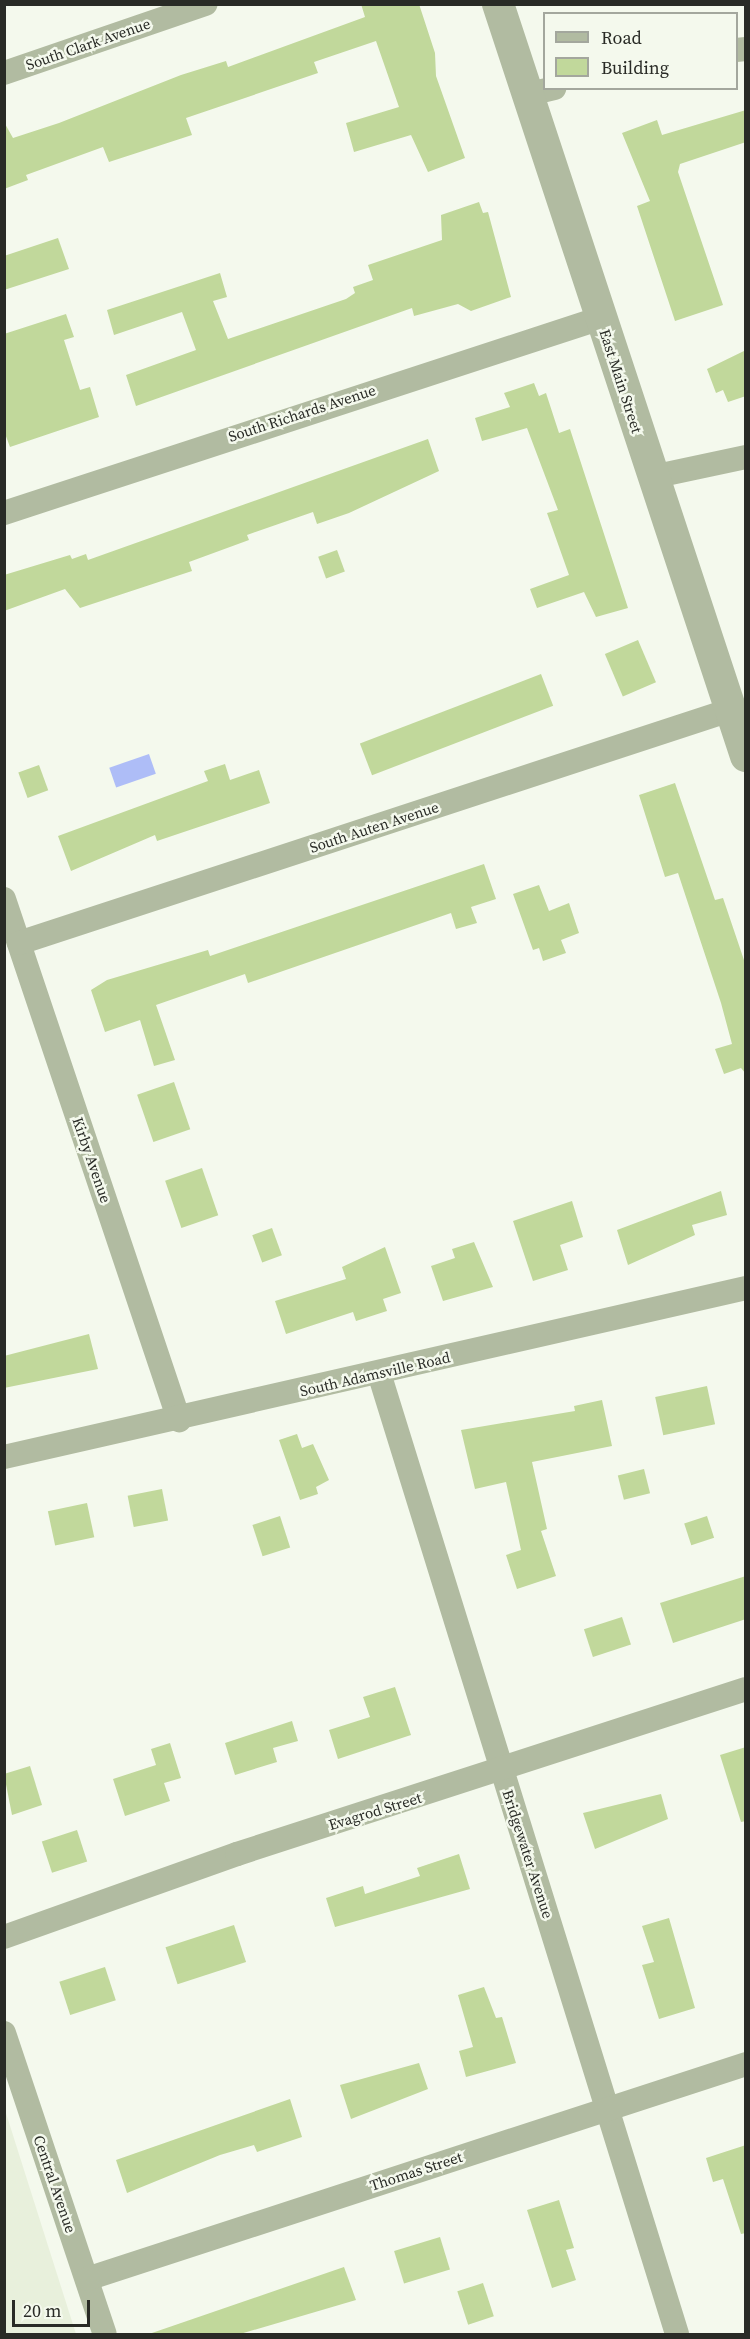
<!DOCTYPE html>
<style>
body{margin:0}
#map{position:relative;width:750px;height:2339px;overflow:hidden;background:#f4f9ed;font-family:"Source Serif 4",serif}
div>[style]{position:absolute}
.built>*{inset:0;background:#e8f0dc}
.water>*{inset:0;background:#aebdf7;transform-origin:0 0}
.building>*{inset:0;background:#c1d89b;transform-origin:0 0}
.minor>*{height:24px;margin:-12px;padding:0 12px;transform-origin:12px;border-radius:12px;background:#b1bba1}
.tertiary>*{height:32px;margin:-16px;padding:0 16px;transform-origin:16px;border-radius:16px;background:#b1bba1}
span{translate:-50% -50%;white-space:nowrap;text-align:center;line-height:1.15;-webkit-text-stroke:5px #f4f9ed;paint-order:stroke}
.street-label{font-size:15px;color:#292b26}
.frame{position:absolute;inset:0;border:6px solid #292b26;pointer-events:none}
.legend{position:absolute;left:543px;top:12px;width:195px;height:78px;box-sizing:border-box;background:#f4f9ed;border:2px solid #a3a79d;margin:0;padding:8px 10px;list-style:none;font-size:18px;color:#292b26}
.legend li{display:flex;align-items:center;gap:12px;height:30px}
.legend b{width:30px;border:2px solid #a3a79d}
.scale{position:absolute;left:12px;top:2300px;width:78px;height:27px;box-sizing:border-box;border:3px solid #292b26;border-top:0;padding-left:8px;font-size:18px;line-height:21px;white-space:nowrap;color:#292b26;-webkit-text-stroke:4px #f4f9ed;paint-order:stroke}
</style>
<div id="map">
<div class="built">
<i style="clip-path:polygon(4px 2110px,5px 2110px,76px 2334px,5px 2334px)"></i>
</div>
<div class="water">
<i style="left:149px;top:754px;width:21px;height:42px;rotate:71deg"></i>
</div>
<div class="building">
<i style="clip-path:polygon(361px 4px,419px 4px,435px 53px,436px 76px,465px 158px,428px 172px,411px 135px,354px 152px,346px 123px,399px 107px,376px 41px,314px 62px,318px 73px,186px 118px,192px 135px,109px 162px,103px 147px,26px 175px,28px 180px,4px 189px,4px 122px,13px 138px,59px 123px,181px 75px,226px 61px,228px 67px,365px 17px)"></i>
<i style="clip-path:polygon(746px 110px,746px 142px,680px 164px,678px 172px,723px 305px,675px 321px,637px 206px,650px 201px,622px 133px,657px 120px,662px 135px)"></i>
<i style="clip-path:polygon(479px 202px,483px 213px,488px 212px,511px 297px,471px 311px,458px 304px,414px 316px,412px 308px,136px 406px,126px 375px,196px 350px,182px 312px,114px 335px,107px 310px,220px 273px,227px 297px,213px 301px,228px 339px,346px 299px,355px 293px,353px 287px,373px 280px,368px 265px,442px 240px,441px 215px)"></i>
<i style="clip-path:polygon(58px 238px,69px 269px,4px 290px,4px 256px)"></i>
<i style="clip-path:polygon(66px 314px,74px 337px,64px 340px,80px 390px,90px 387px,99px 417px,10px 447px,4px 431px,4px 334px)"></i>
<i style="clip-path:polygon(746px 350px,746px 396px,728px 402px,723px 390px,716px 393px,707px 369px)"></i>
<i style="clip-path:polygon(534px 383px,539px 396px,546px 393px,559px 433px,570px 429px,628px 608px,596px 617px,584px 592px,537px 608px,530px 589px,569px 575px,547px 513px,558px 510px,527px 428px,482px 441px,475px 418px,510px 407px,504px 393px)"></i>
<i style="clip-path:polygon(428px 439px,439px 471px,349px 513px,317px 524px,313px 512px,247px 535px,249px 540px,189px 562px,192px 571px,80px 608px,65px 589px,4px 611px,4px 575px,70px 555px,72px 559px,86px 554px,88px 560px)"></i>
<i style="left:337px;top:550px;width:23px;height:20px;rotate:70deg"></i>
<i style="left:638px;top:640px;width:46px;height:36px;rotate:67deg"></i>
<i style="left:541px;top:674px;width:34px;height:194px;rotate:69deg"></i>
<i style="clip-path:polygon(225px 764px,230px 780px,259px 770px,270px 803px,157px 841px,155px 835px,71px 871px,58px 836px,208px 781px,204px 771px)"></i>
<i style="left:39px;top:765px;width:27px;height:22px;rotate:70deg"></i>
<i style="clip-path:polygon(675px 783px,715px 900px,723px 898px,746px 966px,746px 1074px,741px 1068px,724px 1074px,715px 1049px,732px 1044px,721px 1003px,678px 873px,665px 877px,639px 795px)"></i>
<i style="clip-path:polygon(484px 864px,496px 899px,471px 907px,477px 923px,456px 929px,451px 913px,248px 983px,245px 974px,156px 1005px,175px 1060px,154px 1066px,140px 1020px,105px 1032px,91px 990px,107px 980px,208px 950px,210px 956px)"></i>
<i style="clip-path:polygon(539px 885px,549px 911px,569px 903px,579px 933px,561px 940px,566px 953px,543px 961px,539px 948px,533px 950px,513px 894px)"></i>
<i style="left:174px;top:1082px;width:50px;height:39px;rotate:71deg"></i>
<i style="left:202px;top:1168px;width:50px;height:39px;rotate:71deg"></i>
<i style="clip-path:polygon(721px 1191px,727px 1215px,692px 1225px,695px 1235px,628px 1265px,617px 1230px)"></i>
<i style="clip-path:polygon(572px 1201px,583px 1237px,560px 1245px,568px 1270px,533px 1281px,513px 1221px)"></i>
<i style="left:272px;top:1228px;width:29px;height:21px;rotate:70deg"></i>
<i style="clip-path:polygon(474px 1242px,493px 1287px,443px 1301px,431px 1266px,455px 1258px,452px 1249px)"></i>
<i style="clip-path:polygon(385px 1247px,401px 1293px,383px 1299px,387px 1311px,356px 1321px,353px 1312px,286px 1334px,275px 1301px,346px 1279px,342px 1267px)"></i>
<i style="clip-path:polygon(89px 1334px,98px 1369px,4px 1388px,4px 1356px)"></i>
<i style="left:707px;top:1386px;width:39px;height:53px;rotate:78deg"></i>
<i style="clip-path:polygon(602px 1400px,612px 1446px,532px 1462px,547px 1529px,541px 1531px,556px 1576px,517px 1589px,506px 1555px,521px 1550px,506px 1482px,475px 1489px,461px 1430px,575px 1411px,574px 1406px)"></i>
<i style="clip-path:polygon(297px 1434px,302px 1448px,313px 1444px,329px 1480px,316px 1487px,318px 1494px,300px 1500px,279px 1440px)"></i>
<i style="left:644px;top:1469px;width:25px;height:27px;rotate:76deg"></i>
<i style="left:162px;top:1489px;width:32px;height:35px;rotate:79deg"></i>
<i style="left:87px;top:1503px;width:35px;height:40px;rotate:78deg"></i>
<i style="left:280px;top:1516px;width:33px;height:29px;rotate:72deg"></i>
<i style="left:707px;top:1516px;width:23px;height:24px;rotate:72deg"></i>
<i style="clip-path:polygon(746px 1576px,746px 1619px,673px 1643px,660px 1603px)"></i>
<i style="left:622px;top:1617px;width:29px;height:40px;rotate:72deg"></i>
<i style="clip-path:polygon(395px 1687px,411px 1735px,338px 1759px,329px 1730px,370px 1717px,363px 1697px)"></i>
<i style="clip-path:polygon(292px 1721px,298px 1741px,273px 1748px,277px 1762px,235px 1775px,225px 1743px)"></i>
<i style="clip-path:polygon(170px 1743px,181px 1778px,164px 1783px,170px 1801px,125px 1816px,113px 1779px,156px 1765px,151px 1749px)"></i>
<i style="clip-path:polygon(746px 1747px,746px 1821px,741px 1822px,720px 1755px)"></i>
<i style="clip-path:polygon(30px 1766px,42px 1805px,12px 1815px,4px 1774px)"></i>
<i style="clip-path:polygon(661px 1794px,668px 1819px,595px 1849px,583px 1813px)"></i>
<i style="left:77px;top:1830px;width:33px;height:37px;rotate:72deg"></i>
<i style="clip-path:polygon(459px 1854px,470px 1889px,335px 1927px,326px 1898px,363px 1886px,365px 1894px,420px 1876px,417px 1868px)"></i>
<i style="clip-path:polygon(669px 1918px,695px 2008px,659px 2019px,642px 1965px,654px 1962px,642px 1926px)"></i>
<i style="left:234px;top:1925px;width:39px;height:72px;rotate:72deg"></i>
<i style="left:105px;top:1967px;width:35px;height:48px;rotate:72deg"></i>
<i style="clip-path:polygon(484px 1987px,496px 2018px,502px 2017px,516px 2063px,466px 2077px,459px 2051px,473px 2047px,458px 1995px)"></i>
<i style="clip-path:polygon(419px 2063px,428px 2089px,351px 2119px,340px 2085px)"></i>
<i style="clip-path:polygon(290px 2099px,302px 2137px,257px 2152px,254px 2145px,220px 2155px,127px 2193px,116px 2160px)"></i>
<i style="clip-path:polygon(746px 2145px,746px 2233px,741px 2234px,723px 2179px,713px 2182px,706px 2158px)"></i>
<i style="clip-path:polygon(559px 2200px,574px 2248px,566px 2250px,576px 2280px,552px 2288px,527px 2210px)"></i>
<i style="left:440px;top:2237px;width:34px;height:48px;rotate:73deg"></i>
<i style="clip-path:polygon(344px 2267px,356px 2300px,240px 2334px,149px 2334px)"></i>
<i style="left:483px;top:2283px;width:35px;height:27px;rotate:72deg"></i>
</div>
<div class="minor">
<i style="left:736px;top:50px;width:10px;rotate:-6deg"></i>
<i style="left:4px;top:73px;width:213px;rotate:-18.9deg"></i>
<i style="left:529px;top:94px;width:26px;rotate:-13deg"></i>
<i style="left:652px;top:477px;width:96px;rotate:-12deg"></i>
<i style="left:4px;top:513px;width:628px;rotate:-18.09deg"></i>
<i style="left:4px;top:899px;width:550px;rotate:71.43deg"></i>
<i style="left:19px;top:943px;width:748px;rotate:-18.14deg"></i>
<i style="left:379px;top:1373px;width:1006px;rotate:72.77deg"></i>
<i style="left:4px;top:1457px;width:761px;rotate:-12.83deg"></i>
<i style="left:4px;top:1937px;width:247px;rotate:-19.6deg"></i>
<i style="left:237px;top:1854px;width:535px;rotate:-17.96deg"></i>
<i style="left:4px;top:2033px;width:317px;rotate:71.5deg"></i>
<i style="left:87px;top:2279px;width:693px;rotate:-18.07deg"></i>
</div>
<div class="tertiary">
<i style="left:498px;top:4px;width:792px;rotate:71.75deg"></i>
</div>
<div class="street-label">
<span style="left:88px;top:44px;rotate:-19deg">South Clark Avenue</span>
<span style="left:621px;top:381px;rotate:72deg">East Main Street</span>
<span style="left:302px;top:413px;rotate:-18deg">South Richards Avenue</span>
<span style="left:374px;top:827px;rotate:-18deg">South Auten Avenue</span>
<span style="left:92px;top:1160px;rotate:71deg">Kirby Avenue</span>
<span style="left:375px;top:1374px;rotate:-13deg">South Adamsville Road</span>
<span style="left:375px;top:1811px;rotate:-17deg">Evagrod Street</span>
<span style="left:528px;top:1854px;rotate:72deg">Bridgewater Avenue</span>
<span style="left:416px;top:2171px;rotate:-18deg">Thomas Street</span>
<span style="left:55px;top:2184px;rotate:71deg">Central Avenue</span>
</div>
<div class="frame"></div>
<ul class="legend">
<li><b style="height:8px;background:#b1bba1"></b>Road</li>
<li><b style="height:16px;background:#c1d89b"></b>Building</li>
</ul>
<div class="scale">20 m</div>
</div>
